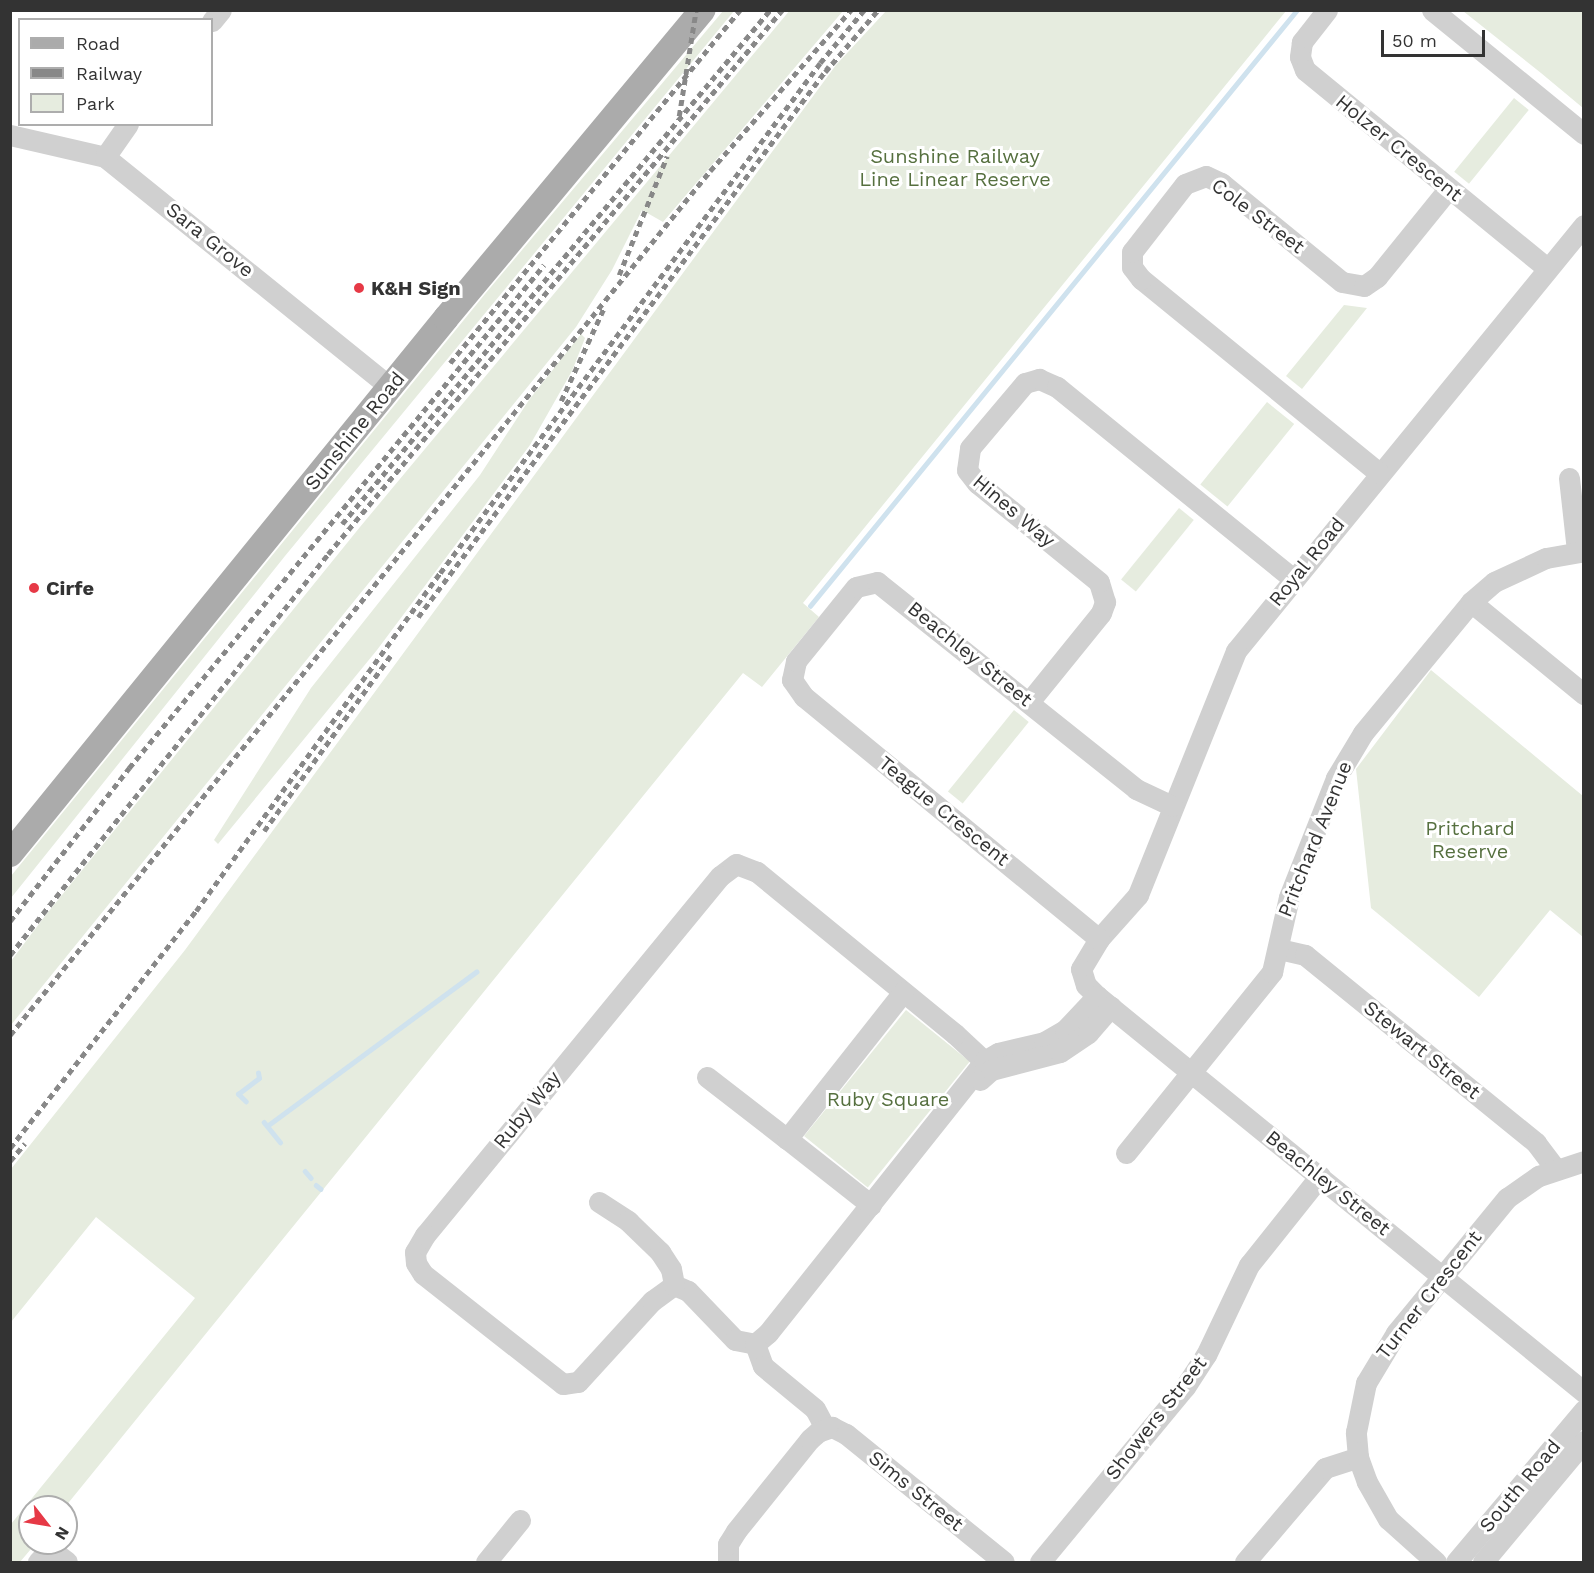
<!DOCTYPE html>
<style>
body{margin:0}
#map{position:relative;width:1594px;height:1573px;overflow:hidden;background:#fff;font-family:"Work Sans",sans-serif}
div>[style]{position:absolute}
.green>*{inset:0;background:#e6ecdf;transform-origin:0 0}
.stream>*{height:4.5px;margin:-2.25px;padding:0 2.25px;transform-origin:2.25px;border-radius:2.25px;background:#cfe2ee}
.minor>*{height:21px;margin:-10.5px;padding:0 10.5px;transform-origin:10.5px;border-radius:10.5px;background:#d0d0d0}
.major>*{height:26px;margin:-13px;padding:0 13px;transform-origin:13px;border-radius:13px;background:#ababab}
.rail>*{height:4.5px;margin-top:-2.25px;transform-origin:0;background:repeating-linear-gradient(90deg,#888 0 6px,transparent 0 10.5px)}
.dots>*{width:16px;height:16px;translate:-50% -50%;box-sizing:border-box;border:3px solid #fff;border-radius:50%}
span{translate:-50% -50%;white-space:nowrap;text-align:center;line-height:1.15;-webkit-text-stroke:6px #fff;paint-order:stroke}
.street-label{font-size:20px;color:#333}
.park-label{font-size:20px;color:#56703f}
.poi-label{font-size:20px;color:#333;font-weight:700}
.left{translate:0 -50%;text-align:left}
.frame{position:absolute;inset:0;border:12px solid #333;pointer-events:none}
.legend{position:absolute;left:18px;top:18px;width:195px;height:108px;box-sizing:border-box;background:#fff;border:2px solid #adadad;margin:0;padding:8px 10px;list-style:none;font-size:18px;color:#333}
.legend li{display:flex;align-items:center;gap:12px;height:30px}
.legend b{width:30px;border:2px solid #adadad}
.north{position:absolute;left:18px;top:1495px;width:60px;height:60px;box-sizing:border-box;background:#fff;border:2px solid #adadad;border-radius:50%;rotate:121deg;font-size:16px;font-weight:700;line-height:24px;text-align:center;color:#333}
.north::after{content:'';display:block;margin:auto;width:21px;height:27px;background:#e63946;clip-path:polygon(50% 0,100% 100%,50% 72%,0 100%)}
.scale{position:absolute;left:1381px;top:30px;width:104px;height:27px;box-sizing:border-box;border:3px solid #333;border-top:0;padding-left:8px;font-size:18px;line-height:21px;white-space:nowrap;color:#333;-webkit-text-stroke:4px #fff;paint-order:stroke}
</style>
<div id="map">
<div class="green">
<i style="clip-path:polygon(790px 10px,843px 11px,663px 222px,642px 210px,612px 270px,576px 327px,11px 1025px,11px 961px,45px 916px,360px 527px)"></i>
<i style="clip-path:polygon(723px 11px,734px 11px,285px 556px,11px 898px,11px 876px,485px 294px)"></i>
<i style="clip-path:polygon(886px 11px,1286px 11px,803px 603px,819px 617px,762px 687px,743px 673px,65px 1507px,30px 1507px,30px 1543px,36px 1543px,20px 1562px,11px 1562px,11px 1524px,195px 1298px,96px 1217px,11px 1322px,11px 1169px,185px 950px,836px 65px)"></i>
<i style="clip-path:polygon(1463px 11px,1583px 11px,1583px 108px,1541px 73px)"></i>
<i style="left:1514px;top:98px;width:19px;height:95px;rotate:39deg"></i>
<i style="clip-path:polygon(1344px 305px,1367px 308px,1302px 389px,1286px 376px)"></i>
<i style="clip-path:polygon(581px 334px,585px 338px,572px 371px,530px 445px,377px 650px,218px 844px,214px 840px,311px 688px,480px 475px,529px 400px)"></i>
<i style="left:1267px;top:402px;width:35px;height:106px;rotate:39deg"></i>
<i style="left:1179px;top:508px;width:19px;height:92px;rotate:39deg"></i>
<i style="clip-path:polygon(1431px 670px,1583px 796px,1583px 937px,1550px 910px,1479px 997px,1371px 908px,1356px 769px)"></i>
<i style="left:1014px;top:710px;width:19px;height:105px;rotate:39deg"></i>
<i style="left:906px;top:1010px;width:82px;height:162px;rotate:39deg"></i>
</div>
<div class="stream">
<i style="left:810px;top:606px;width:770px;rotate:-50.75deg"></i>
<i style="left:246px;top:1102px;width:11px;rotate:-135deg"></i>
<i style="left:238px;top:1094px;width:26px;rotate:-37deg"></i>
<i style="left:259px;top:1078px;width:5px;rotate:-101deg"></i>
<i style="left:264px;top:1122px;width:26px;rotate:51deg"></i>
<i style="left:267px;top:1126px;width:260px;rotate:-36.4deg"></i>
<i style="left:305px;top:1171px;width:9px;rotate:49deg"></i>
<i style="left:316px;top:1185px;width:6px;rotate:39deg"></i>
</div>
<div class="minor">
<i style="left:1327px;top:10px;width:41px;rotate:128deg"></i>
<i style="left:1302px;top:42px;width:15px;rotate:98deg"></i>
<i style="left:1300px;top:57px;width:14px;rotate:69deg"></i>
<i style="left:1305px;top:70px;width:313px;rotate:39.3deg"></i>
<i style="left:1432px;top:10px;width:196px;rotate:39.2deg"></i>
<i style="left:212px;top:21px;width:14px;rotate:-51deg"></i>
<i style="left:10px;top:135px;width:98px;rotate:13deg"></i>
<i style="left:105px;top:157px;width:366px;rotate:38.9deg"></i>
<i style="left:105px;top:157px;width:40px;rotate:-55.1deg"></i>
<i style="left:1584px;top:225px;width:550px;rotate:129.25deg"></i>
<i style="left:1236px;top:651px;width:263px;rotate:111.9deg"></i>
<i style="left:1138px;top:895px;width:59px;rotate:131.6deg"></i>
<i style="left:1099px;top:939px;width:35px;rotate:121deg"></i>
<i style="left:1081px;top:969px;width:17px;rotate:73deg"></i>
<i style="left:1086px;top:985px;width:16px;rotate:45deg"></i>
<i style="left:1097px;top:996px;width:628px;rotate:39.12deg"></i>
<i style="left:1379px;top:473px;width:307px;rotate:-140.8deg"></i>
<i style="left:1141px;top:279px;width:15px;rotate:-127deg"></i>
<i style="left:1132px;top:267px;width:15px;rotate:-90deg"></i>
<i style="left:1132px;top:252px;width:86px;rotate:-52.1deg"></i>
<i style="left:1185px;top:184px;width:22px;rotate:-21deg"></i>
<i style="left:1206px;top:176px;width:17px;rotate:25deg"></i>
<i style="left:1221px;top:183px;width:156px;rotate:39.3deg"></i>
<i style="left:1342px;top:282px;width:22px;rotate:10deg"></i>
<i style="left:1364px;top:286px;width:16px;rotate:-35deg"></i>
<i style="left:1377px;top:277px;width:114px;rotate:-51deg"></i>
<i style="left:1569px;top:478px;width:73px;rotate:83.7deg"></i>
<i style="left:1471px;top:602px;width:146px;rotate:39.2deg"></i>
<i style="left:1029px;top:702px;width:114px;rotate:-51deg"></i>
<i style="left:1101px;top:613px;width:12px;rotate:-70deg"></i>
<i style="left:1105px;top:602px;width:21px;rotate:-107deg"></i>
<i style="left:1099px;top:582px;width:157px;rotate:-140.9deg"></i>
<i style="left:977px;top:483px;width:16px;rotate:-128deg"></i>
<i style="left:967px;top:470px;width:22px;rotate:-82deg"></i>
<i style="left:970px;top:448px;width:85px;rotate:-49.8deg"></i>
<i style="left:1025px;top:383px;width:15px;rotate:-16deg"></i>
<i style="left:1039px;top:379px;width:20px;rotate:24deg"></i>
<i style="left:1057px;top:387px;width:304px;rotate:39.1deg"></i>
<i style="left:1099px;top:939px;width:382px;rotate:-140.6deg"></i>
<i style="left:804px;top:697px;width:21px;rotate:-125deg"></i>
<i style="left:792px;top:680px;width:19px;rotate:-78deg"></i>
<i style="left:796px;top:661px;width:95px;rotate:-51deg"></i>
<i style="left:856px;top:587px;width:22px;rotate:-13deg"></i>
<i style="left:877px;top:582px;width:332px;rotate:38.6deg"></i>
<i style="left:1136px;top:789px;width:40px;rotate:25deg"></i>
<i style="left:1279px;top:949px;width:27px;rotate:13deg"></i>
<i style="left:1305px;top:955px;width:298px;rotate:39.1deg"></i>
<i style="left:1536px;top:1143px;width:31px;rotate:53deg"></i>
<i style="left:991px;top:1070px;width:11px;rotate:-128deg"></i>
<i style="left:984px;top:1061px;width:40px;rotate:-137deg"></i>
<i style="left:955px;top:1034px;width:256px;rotate:-140.7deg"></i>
<i style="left:757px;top:872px;width:22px;rotate:-159deg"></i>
<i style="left:736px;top:864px;width:20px;rotate:143deg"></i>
<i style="left:720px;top:876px;width:465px;rotate:129.4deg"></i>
<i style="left:425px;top:1235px;width:20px;rotate:120deg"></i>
<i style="left:415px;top:1252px;width:11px;rotate:85deg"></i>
<i style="left:416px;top:1263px;width:13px;rotate:58deg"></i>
<i style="left:423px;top:1274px;width:178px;rotate:38.2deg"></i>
<i style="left:563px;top:1384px;width:15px;rotate:-8deg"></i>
<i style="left:578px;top:1382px;width:110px;rotate:-47.6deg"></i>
<i style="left:652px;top:1301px;width:27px;rotate:-36deg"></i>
<i style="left:674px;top:1285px;width:15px;rotate:23deg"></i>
<i style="left:688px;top:1291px;width:68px;rotate:46.2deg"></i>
<i style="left:735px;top:1340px;width:20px;rotate:11deg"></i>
<i style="left:755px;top:1344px;width:17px;rotate:-40deg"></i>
<i style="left:768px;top:1333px;width:347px;rotate:-51.5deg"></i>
<i style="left:984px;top:1061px;width:16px;rotate:-30deg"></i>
<i style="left:998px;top:1053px;width:47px;rotate:-13.4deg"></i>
<i style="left:1044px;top:1042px;width:24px;rotate:-30deg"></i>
<i style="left:1065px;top:1030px;width:47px;rotate:-46.7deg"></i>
<i style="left:707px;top:1077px;width:101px;rotate:37.8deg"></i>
<i style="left:980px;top:1080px;width:15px;rotate:-42deg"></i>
<i style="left:991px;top:1070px;width:71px;rotate:-14.6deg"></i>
<i style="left:1060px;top:1052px;width:34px;rotate:-34deg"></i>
<i style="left:1088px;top:1033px;width:35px;rotate:-49deg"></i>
<i style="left:1126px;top:1153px;width:233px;rotate:-51.1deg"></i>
<i style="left:1272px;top:972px;width:77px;rotate:-77.2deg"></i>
<i style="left:1289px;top:897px;width:128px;rotate:-68.4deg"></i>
<i style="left:1336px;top:778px;width:52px;rotate:-59deg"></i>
<i style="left:1363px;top:733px;width:170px;rotate:-50.5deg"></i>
<i style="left:1471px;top:602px;width:30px;rotate:-41deg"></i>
<i style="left:1494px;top:582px;width:57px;rotate:-24.8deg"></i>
<i style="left:1546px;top:558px;width:39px;rotate:-10deg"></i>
<i style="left:599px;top:1202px;width:35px;rotate:33deg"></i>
<i style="left:628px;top:1221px;width:45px;rotate:44.1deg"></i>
<i style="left:660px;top:1252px;width:20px;rotate:57deg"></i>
<i style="left:671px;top:1269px;width:16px;rotate:79deg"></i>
<i style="left:871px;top:1205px;width:107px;rotate:-141.8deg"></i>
<i style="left:787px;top:1139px;width:187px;rotate:-51.7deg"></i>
<i style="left:755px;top:1344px;width:23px;rotate:70deg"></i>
<i style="left:763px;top:1366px;width:67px;rotate:39.6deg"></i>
<i style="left:815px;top:1409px;width:21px;rotate:62deg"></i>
<i style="left:38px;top:1562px;width:18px;rotate:-47deg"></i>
<i style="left:50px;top:1549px;width:21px;rotate:37deg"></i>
<i style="left:486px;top:1562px;width:54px;rotate:-51deg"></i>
<i style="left:728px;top:1562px;width:18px;rotate:-90deg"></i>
<i style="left:728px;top:1544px;width:15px;rotate:-58deg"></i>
<i style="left:736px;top:1531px;width:118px;rotate:-51.2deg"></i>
<i style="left:810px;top:1439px;width:11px;rotate:-41deg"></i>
<i style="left:818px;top:1432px;width:15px;rotate:-20deg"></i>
<i style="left:832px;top:1427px;width:16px;rotate:27deg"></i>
<i style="left:846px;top:1434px;width:203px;rotate:39deg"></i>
<i style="left:1040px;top:1562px;width:227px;rotate:-50.4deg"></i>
<i style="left:1185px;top:1387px;width:38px;rotate:-57deg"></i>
<i style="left:1206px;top:1355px;width:100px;rotate:-64.5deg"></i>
<i style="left:1249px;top:1265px;width:114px;rotate:-51.4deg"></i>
<i style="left:1245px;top:1562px;width:123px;rotate:-49.6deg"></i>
<i style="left:1325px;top:1468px;width:35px;rotate:-18deg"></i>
<i style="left:1436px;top:1562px;width:64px;rotate:-138.1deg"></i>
<i style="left:1388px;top:1519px;width:43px;rotate:-119.6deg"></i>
<i style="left:1367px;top:1482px;width:27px;rotate:-110deg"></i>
<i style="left:1358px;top:1457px;width:25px;rotate:-95deg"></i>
<i style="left:1356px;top:1432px;width:50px;rotate:-78.5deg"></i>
<i style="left:1366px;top:1383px;width:58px;rotate:-59deg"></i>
<i style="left:1396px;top:1333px;width:175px;rotate:-50.6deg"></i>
<i style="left:1507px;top:1198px;width:39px;rotate:-35deg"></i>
<i style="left:1539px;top:1176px;width:47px;rotate:-18.4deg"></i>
<i style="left:1456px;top:1562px;width:199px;rotate:-49.9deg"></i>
<i style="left:1483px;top:1562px;width:158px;rotate:-50.1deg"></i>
</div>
<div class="major">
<i style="left:10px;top:854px;width:691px;rotate:-50.87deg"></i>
<i style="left:446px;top:318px;width:401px;rotate:-50.2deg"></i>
</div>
<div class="rail">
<i style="left:825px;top:72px;width:82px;rotate:-49.5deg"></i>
<i style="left:679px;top:116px;width:107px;rotate:-80.9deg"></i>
<i style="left:619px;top:275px;width:128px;rotate:-68deg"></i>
<i style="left:450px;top:363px;width:457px;rotate:-50.6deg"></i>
<i style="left:561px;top:401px;width:102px;rotate:-65.2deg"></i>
<i style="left:342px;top:524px;width:669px;rotate:-50.22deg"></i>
<i style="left:418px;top:617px;width:687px;rotate:-53.28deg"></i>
<i style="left:264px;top:831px;width:216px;rotate:-54.2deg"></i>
<i style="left:10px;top:921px;width:194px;rotate:-52.1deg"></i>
<i style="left:129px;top:768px;width:652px;rotate:-50.48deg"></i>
<i style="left:10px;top:955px;width:512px;rotate:-51.58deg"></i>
<i style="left:328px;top:554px;width:709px;rotate:-50.15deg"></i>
<i style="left:10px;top:1035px;width:1112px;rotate:-50.99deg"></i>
<i style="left:710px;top:171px;width:214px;rotate:-48.8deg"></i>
<i style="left:10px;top:1148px;width:301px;rotate:-51.9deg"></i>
<i style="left:196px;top:911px;width:417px;rotate:-54.2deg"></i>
<i style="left:440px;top:573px;width:636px;rotate:-53.31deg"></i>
<i style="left:820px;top:63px;width:69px;rotate:-50.3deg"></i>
<i style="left:10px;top:1161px;width:23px;rotate:-50deg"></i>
</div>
<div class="dots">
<i style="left:359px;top:288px;background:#e63946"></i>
<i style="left:34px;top:588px;background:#e63946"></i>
</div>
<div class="street-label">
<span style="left:1399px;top:148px;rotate:39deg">Holzer Crescent</span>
<span style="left:1258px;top:216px;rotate:37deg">Cole Street</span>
<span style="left:210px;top:240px;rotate:39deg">Sara Grove</span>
<span style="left:355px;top:431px;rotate:-51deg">Sunshine Road</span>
<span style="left:1014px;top:511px;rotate:40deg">Hines Way</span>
<span style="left:1307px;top:562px;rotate:-51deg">Royal Road</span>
<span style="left:970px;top:654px;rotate:39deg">Beachley Street</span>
<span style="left:944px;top:811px;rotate:39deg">Teague Crescent</span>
<span style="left:1315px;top:839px;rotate:-68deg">Pritchard Avenue</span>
<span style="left:1422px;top:1050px;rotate:39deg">Stewart Street</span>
<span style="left:527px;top:1110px;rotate:-51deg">Ruby Way</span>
<span style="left:1328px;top:1183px;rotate:39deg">Beachley Street</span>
<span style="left:1429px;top:1295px;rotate:-52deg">Turner Crescent</span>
<span style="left:1156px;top:1418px;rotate:-52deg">Showers Street</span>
<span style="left:1520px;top:1486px;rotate:-50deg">South Road</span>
<span style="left:916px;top:1491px;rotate:39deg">Sims Street</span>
</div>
<div class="park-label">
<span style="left:955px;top:168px">Sunshine Railway<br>Line Linear Reserve</span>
<span style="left:1470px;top:840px">Pritchard<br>Reserve</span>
<span style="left:888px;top:1099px">Ruby Square</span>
</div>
<div class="poi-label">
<span class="left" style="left:371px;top:288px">K&amp;H Sign</span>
<span class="left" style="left:46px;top:588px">Cirfe</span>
</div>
<div class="frame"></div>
<ul class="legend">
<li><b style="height:8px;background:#ababab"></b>Road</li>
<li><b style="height:8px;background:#888"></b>Railway</li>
<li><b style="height:16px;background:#e6ecdf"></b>Park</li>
</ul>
<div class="north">N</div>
<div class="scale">50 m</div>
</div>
